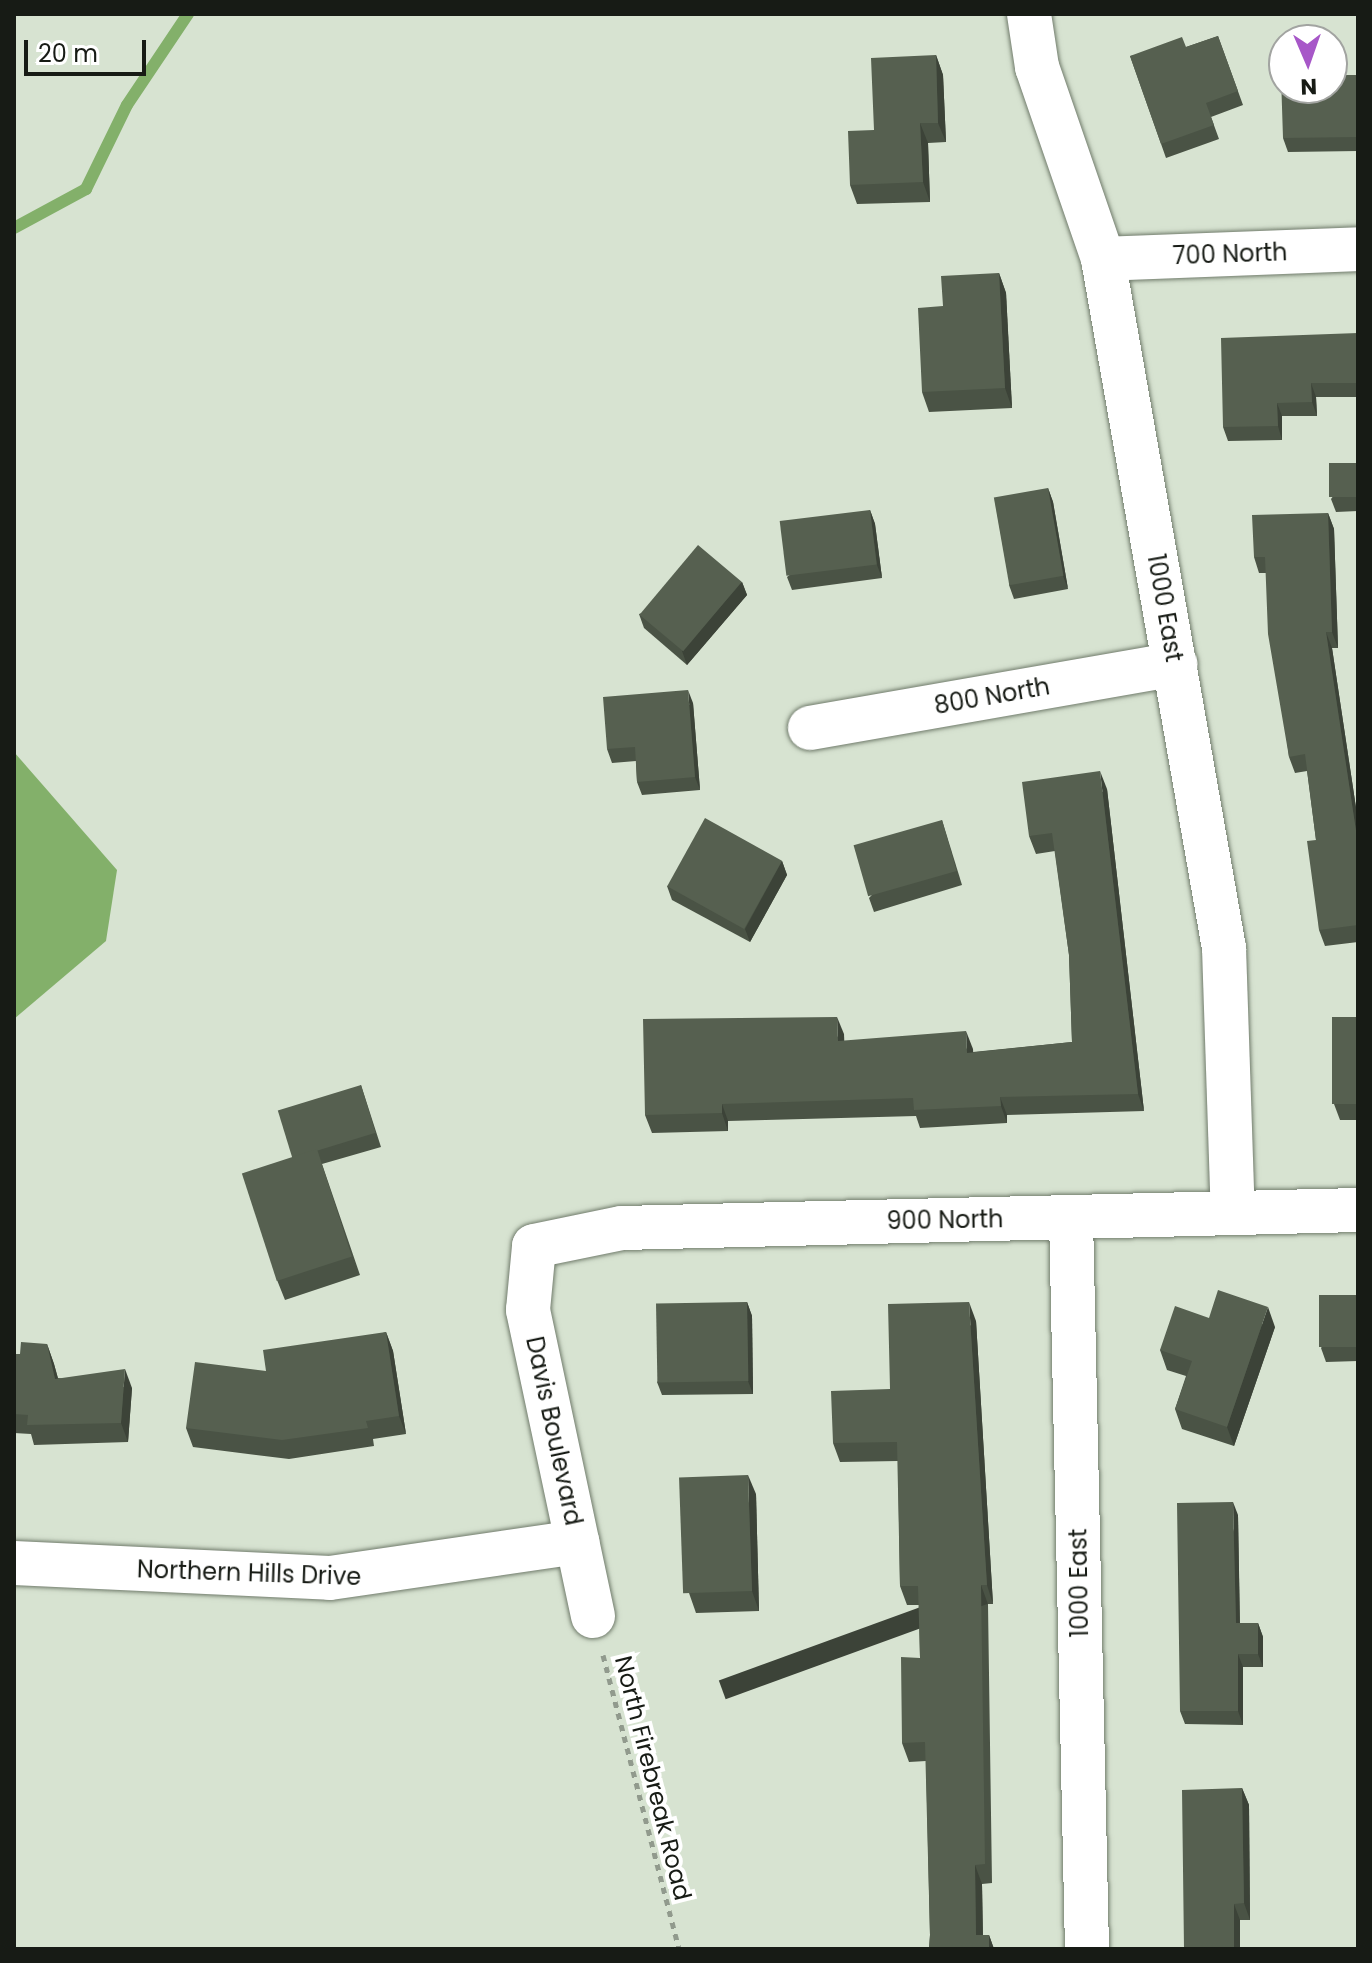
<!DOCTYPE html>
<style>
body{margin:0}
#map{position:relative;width:1372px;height:1963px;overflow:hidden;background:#d7e3d1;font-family:Poppins,sans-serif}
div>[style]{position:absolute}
.water>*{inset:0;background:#83b06a}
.stream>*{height:12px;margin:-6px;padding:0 6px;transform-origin:6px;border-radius:6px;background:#83b06a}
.path>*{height:5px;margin-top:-2.5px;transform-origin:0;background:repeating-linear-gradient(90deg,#919a8d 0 6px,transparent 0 12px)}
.roads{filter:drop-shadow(0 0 2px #717c6c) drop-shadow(0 0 2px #717c6c)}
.minor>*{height:44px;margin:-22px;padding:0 22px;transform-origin:22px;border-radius:22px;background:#fff}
.wall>*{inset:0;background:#4a5345}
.shaded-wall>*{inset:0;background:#3c4338;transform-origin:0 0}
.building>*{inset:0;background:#566050;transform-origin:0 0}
span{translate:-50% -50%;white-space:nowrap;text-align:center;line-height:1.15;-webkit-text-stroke:8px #fff;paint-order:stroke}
.street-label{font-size:24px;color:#171b15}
.frame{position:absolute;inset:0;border:16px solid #171b15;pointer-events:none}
.north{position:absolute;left:1268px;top:24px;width:80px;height:80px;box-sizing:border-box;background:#fff;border:2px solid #a2a4a1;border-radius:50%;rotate:178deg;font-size:22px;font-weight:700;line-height:32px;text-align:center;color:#171b15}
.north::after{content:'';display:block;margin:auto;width:28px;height:36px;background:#a757c8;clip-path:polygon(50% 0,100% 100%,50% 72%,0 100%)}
.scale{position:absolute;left:24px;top:40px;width:122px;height:36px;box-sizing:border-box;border:4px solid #171b15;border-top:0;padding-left:10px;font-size:24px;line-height:28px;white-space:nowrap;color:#171b15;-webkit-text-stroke:6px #fff;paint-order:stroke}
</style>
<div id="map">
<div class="water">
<i style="clip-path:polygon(14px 752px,117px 870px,106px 941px,14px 1019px)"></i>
</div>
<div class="stream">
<i style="left:14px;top:228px;width:82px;rotate:-28.4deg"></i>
<i style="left:86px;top:189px;width:93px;rotate:-64deg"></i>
<i style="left:127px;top:105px;width:110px;rotate:-56.2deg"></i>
</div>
<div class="path">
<i style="left:603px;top:1655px;width:304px;rotate:75.5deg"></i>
</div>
<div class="roads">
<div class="minor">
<i style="left:1029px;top:14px;width:54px;rotate:81.4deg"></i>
<i style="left:1037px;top:67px;width:203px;rotate:71deg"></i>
<i style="left:1103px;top:259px;width:700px;rotate:80.04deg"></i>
<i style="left:1224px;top:948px;width:265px;rotate:88.1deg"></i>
<i style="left:1103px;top:259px;width:255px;rotate:-2.2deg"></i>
<i style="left:810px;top:728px;width:371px;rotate:-9.9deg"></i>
<i style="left:1071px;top:1217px;width:732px;rotate:88.75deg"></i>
<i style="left:14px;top:1563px;width:316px;rotate:2.7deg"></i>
<i style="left:330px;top:1578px;width:250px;rotate:-8.3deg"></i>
<i style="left:593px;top:1616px;width:313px;rotate:-102deg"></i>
<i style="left:528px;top:1310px;width:64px;rotate:-84.6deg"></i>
<i style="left:534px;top:1246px;width:90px;rotate:-11.6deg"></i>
<i style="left:622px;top:1228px;width:736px;rotate:-1.4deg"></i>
</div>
</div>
<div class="wall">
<i style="clip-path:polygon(1218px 36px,1243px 105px,1211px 117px,1219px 139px,1166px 158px,1130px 56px,1186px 47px)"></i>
<i style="clip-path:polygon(936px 55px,943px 75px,946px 142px,928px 143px,930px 202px,857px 204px,850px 185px,874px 130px)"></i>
<i style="clip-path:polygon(1358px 75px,1358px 151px,1288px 152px,1283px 138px)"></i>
<i style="clip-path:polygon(999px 273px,1006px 293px,1012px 408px,929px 412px,922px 392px,943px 306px)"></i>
<i style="clip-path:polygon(1358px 333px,1358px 397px,1316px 397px,1317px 416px,1282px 416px,1282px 440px,1228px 441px,1223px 427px)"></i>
<i style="clip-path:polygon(1358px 463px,1358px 511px,1336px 512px,1331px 499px)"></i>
<i style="clip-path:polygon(1048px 488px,1053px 502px,1068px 589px,1014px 599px,1009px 585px)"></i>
<i style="clip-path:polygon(870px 510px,875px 524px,882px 578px,792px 590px,787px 577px)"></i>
<i style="clip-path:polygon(1328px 513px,1334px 529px,1338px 648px,1332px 648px,1358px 821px,1358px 942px,1325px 946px,1319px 930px,1316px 840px,1307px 771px,1295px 773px,1289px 757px,1266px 573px,1259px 573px,1254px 557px)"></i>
<i style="clip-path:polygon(742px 582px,747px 595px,687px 665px,644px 628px,639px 614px)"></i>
<i style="clip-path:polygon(693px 703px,700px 790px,642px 795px,637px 782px,636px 761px,612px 763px,607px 749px)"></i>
<i style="clip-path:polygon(1107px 789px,1144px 1111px,1007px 1115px,1007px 1123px,920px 1128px,916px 1116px,728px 1121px,728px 1131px,652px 1133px,645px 1115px,844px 1034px,844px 1041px,973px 1049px,973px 1052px,1072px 1042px,1069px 955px,1055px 851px,1036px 854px,1029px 836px)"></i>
<i style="clip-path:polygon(942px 820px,962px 885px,874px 912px,869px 898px)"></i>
<i style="clip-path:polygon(782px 861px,787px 875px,750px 942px,672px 900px,667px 886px)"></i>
<i style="clip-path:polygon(1358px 1017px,1358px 1120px,1340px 1120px,1334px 1104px)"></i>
<i style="clip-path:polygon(361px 1085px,381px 1147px,322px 1164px,360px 1275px,285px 1300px,277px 1280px,292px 1158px)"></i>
<i style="clip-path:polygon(1358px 1295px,1358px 1361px,1326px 1362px,1321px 1348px)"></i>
<i style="clip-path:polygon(747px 1302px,752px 1316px,753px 1394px,662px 1395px,657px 1382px)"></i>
<i style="clip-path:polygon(1209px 1318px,1275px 1327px,1234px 1446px,1182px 1429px,1175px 1409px,1186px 1376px,1167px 1370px,1160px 1350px)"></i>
<i style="clip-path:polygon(976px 1321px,993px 1604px,988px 1604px,992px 1883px,982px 1884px,983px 1935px,989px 1935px,994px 1949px,929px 1949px,930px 1935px,926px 1761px,909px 1762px,902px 1743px,920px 1658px,919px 1605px,907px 1605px,900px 1586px,898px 1461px,840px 1462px,833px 1443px,890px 1389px)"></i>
<i style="clip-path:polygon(386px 1332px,393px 1351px,406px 1434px,373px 1439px,374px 1446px,289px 1459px,193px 1447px,186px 1428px,266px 1371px)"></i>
<i style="clip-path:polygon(47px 1344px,54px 1364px,58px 1378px,132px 1388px,128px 1442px,34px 1445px,31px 1434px,14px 1433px,14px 1354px,20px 1354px)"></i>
<i style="clip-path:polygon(756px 1494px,759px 1611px,696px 1613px,689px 1593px)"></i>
<i style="clip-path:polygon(1238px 1515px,1240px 1623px,1258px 1623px,1263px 1637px,1263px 1667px,1243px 1667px,1243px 1725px,1185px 1724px,1180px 1711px)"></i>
<i style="clip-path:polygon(1242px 1788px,1249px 1805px,1250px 1920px,1240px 1920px,1240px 1949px,1184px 1949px)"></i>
</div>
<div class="shaded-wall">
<i style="clip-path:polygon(936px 55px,943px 75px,946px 142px,938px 123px)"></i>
<i style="clip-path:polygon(920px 123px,928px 143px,930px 202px,923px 182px)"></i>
<i style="clip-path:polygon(999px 273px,1006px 293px,1012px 408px,1005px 388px)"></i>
<i style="clip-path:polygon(1311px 383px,1316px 397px,1317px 416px,1312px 402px)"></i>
<i style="clip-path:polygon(1277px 403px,1282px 416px,1282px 440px,1278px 426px)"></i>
<i style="clip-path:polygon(1048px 488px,1053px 502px,1068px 589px,1063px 576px)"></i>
<i style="clip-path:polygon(870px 510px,875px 524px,882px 578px,877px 565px)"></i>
<i style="clip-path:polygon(1328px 513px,1334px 529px,1338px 648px,1332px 632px)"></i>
<i style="clip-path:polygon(742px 582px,747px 595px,687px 665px,682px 651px)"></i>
<i style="clip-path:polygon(1326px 632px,1332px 648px,1358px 821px,1358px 844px)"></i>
<i style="clip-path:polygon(688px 690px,693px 703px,700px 790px,695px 777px)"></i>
<i style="clip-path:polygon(1100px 771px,1107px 789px,1144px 1111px,1138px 1094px)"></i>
<i style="clip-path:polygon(782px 861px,787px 875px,750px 942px,745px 929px)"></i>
<i style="clip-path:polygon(837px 1017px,844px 1034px,845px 1059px,838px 1041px)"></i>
<i style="clip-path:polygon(966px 1031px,973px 1049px,974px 1070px,967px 1053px)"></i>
<i style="clip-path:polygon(1000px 1097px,1007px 1115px,1007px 1123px,1001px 1106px)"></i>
<i style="clip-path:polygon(722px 1104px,728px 1121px,728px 1131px,722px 1113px)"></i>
<i style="clip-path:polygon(747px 1302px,752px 1316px,753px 1394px,748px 1381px)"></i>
<i style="clip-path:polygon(969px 1302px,976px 1321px,993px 1604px,987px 1585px)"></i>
<i style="clip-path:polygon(1268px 1307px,1275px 1327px,1234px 1446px,1227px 1427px)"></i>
<i style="clip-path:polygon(386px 1332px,393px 1351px,406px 1434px,399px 1416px)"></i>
<i style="clip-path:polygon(47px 1344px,54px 1364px,63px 1398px,55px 1379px)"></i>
<i style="clip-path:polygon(125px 1369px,132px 1388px,128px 1442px,121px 1423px)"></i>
<i style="clip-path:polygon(748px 1475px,756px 1494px,759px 1611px,752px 1591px)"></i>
<i style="clip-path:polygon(1233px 1502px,1238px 1515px,1240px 1637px,1236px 1623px)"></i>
<i style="left:981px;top:1585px;width:20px;height:279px;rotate:70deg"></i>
<i style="clip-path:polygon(1258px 1623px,1263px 1637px,1263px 1667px,1258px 1654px)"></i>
<i style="clip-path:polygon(1238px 1654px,1243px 1667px,1243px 1725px,1238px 1711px)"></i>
<i style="clip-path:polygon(1242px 1788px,1249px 1805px,1250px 1920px,1244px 1903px)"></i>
<i style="clip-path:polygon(975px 1865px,982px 1884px,983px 1949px,976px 1935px)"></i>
<i style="clip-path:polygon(1234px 1904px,1240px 1920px,1240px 1949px,1234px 1949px)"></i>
<i style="clip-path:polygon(989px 1935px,994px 1949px,989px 1949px)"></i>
</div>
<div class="building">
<i style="clip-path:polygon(1218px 36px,1238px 91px,1206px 103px,1214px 125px,1161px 144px,1130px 56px,1182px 37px,1186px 47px)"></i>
<i style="clip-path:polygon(936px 55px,938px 123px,920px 123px,923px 182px,850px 185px,848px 131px,874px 130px,871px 58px)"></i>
<i style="clip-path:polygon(1332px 75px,1358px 75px,1358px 137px,1283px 138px,1281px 77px,1284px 77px,1284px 88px,1332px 88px)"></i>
<i style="clip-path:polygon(999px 273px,1005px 388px,922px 392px,918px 308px,943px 306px,941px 276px)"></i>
<i style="clip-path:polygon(1358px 333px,1358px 383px,1311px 383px,1312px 402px,1277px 403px,1278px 426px,1223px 427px,1221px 338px)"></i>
<i style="left:1358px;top:463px;width:34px;height:29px;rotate:90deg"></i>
<i style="left:1048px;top:488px;width:89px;height:55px;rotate:80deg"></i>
<i style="left:870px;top:510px;width:55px;height:91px;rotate:83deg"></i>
<i style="clip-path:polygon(1328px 513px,1332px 632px,1326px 632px,1358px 844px,1358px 925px,1319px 930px,1307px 841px,1316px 840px,1305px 754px,1289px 757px,1268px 634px,1265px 557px,1254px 557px,1252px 515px)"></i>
<i style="left:698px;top:545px;width:57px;height:91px;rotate:40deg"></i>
<i style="clip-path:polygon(688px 690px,695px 777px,637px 782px,635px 747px,607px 749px,603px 697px)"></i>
<i style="clip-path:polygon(1100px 771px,1138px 1094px,1000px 1097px,1001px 1106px,914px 1110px,913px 1098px,722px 1104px,722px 1113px,645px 1115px,643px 1019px,837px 1017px,838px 1041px,966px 1031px,967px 1053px,1072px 1042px,1069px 955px,1052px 833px,1029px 836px,1022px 782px)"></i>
<i style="left:705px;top:818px;width:88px;height:78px;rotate:29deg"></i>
<i style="left:942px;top:820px;width:53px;height:92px;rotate:74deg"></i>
<i style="left:1358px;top:1017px;width:87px;height:26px;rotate:90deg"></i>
<i style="left:361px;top:1085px;width:50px;height:87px;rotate:73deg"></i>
<i style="left:317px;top:1149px;width:113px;height:79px;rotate:72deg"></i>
<i style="clip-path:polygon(1218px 1290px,1268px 1307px,1227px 1427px,1175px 1409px,1192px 1361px,1160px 1350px,1175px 1306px,1209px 1318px)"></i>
<i style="left:1358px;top:1295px;width:52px;height:39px;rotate:90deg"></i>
<i style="left:747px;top:1302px;width:79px;height:91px;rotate:89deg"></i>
<i style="clip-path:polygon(969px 1302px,987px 1585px,981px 1585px,985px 1864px,975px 1865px,976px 1935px,989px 1935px,989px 1949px,929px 1949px,930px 1935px,925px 1742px,902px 1743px,901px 1657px,920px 1658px,918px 1586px,900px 1586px,897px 1442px,833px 1443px,831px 1391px,890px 1389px,888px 1304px)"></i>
<i style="clip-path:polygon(386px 1332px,399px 1416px,366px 1421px,368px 1428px,282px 1440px,186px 1428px,195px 1362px,266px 1371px,263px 1350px)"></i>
<i style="clip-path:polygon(21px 1342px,47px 1344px,55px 1379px,125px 1369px,121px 1423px,27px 1425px,28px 1415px,14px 1414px,14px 1354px,20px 1354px)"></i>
<i style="left:748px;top:1475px;width:116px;height:69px;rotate:88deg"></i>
<i style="clip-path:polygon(1233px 1502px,1236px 1623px,1258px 1623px,1258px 1654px,1238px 1654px,1238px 1711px,1180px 1711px,1177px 1503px)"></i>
<i style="clip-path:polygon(1242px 1788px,1244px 1903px,1234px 1904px,1234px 1949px,1184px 1949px,1182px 1790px)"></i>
</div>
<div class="street-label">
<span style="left:1230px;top:254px;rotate:-2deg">700 North</span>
<span style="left:1165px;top:608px;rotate:80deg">1000 East</span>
<span style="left:992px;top:696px;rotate:-10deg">800 North</span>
<span style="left:945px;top:1220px;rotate:-1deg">900 North</span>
<span style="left:554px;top:1431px;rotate:78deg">Davis Boulevard</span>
<span style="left:249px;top:1573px;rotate:2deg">Northern Hills Drive</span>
<span style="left:1079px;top:1583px;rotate:-91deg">1000 East</span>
<span style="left:653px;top:1778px;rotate:76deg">North Firebreak Road</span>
</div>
<div class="frame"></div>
<div class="north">N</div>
<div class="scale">20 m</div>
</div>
